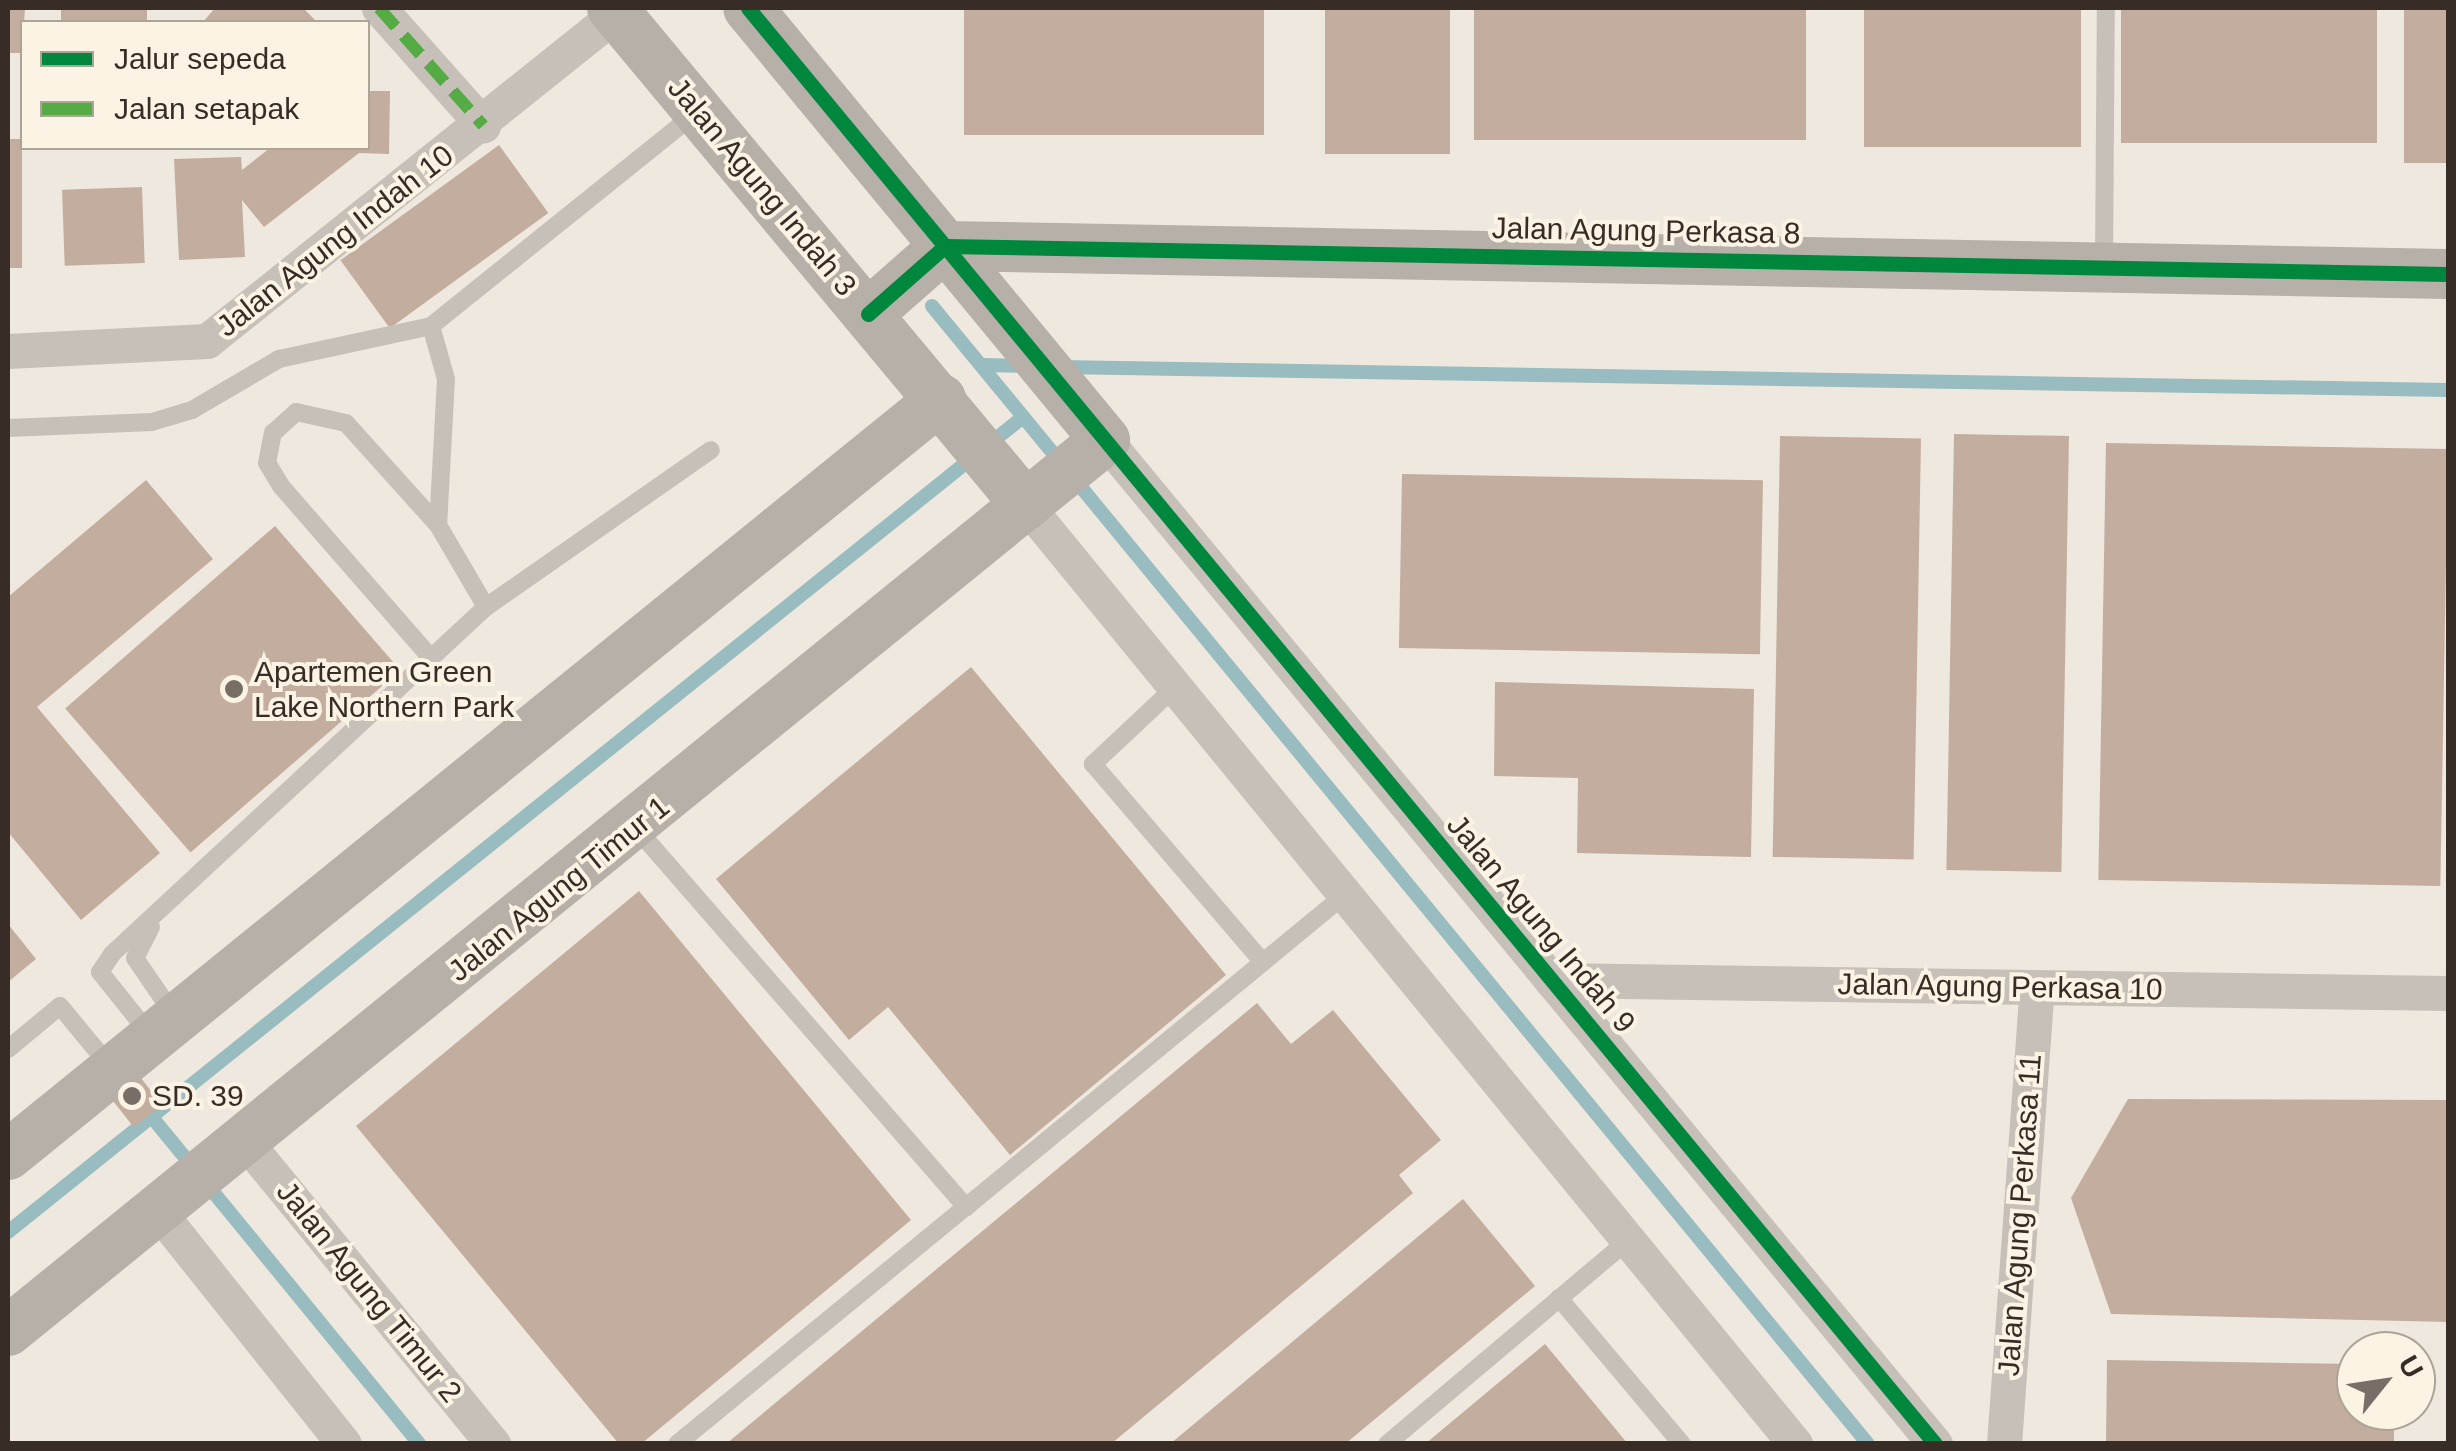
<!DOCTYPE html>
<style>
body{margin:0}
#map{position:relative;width:2456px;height:1451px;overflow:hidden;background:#eee8de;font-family:Arial,sans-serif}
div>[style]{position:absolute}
.stream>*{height:14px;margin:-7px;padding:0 7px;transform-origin:7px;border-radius:7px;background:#99bcc0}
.building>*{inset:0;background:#c3ad9e;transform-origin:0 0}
.lane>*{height:18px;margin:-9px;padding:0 9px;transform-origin:9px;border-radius:9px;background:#c6c0b8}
.street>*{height:35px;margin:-17.5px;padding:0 17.5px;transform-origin:17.5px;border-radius:17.5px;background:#c6c0b8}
.secondary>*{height:50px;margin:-25px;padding:0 25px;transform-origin:25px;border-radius:25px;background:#b7b0a8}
.quiet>*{height:12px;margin-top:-6px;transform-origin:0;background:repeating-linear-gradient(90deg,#55ab44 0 25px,transparent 0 37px)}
.cycleway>*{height:15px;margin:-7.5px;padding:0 7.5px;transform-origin:7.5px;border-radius:7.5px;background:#00873e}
.dots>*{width:28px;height:28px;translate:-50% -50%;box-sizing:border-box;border:5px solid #fbf3e4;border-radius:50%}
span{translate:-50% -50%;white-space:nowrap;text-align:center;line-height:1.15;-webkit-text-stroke:8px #fbf3e4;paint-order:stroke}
.street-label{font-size:30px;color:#372d26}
.poi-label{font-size:30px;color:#372d26}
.left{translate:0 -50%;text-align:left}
.frame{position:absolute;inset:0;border:10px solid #372d26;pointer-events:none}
.legend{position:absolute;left:20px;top:20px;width:350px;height:130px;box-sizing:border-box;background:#fbf3e4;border:2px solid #ada498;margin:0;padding:12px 18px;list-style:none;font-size:30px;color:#372d26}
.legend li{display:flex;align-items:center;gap:20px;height:50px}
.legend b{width:50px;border:2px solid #ada498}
.north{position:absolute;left:2336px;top:1331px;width:100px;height:100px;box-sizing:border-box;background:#fbf3e4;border:2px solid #ada498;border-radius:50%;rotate:60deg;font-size:28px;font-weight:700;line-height:40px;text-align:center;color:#372d26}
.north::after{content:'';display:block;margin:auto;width:35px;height:45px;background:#776e66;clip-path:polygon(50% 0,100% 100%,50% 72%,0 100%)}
</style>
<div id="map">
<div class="stream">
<i style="left:932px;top:306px;width:1473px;rotate:50.56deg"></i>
<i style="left:982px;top:365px;width:46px;rotate:1.2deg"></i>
<i style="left:1059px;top:367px;width:1389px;rotate:0.95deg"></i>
<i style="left:151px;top:1116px;width:424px;rotate:50.7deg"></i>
<i style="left:8px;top:1232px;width:1302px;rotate:-38.76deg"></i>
</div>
<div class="building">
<i style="clip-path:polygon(8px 8px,25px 8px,22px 53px,8px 53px)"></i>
<i style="left:61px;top:8px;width:86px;height:14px"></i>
<i style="clip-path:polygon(215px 8px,303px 8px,317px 22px,203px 22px)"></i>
<i style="left:964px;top:8px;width:300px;height:127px"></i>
<i style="left:1325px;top:8px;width:125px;height:146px"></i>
<i style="left:1474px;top:8px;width:332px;height:132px"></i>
<i style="left:1864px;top:8px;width:217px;height:139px"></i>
<i style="left:2121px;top:8px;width:256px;height:135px"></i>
<i style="left:2404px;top:8px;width:44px;height:155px"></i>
<i style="clip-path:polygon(368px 91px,390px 91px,389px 154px,359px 153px,264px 227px,242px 200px,245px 257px,179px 260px,174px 159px,241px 157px,242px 170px,270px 148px,368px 148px)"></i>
<i style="left:8px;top:139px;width:14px;height:129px"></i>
<i style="left:499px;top:145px;width:84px;height:196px;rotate:54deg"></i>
<i style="left:142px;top:187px;width:76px;height:80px;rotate:88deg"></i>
<i style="left:1954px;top:434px;width:115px;height:436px;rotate:1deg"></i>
<i style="left:1780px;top:436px;width:141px;height:421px;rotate:1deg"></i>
<i style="left:2106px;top:443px;width:342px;height:437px;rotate:1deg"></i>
<i style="left:1402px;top:474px;width:361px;height:174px;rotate:1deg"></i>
<i style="clip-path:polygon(146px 480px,213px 559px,37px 707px,160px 853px,81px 920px,8px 832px,8px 597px)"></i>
<i style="left:275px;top:526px;width:191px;height:278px;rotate:49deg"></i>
<i style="clip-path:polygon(971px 667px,1226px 975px,1010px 1155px,888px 1007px,849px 1040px,716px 879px)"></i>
<i style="clip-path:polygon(1495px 682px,1754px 689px,1751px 857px,1577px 853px,1578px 778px,1494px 776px)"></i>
<i style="clip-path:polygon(639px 891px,911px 1220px,641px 1444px,619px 1444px,356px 1126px)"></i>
<i style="clip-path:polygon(8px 924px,36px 959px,8px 982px)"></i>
<i style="clip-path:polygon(1257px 1003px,1291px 1044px,1333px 1010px,1441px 1140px,1399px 1175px,1413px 1193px,1135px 1424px,1111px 1444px,726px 1444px)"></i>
<i style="left:130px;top:1064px;width:52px;height:36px;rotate:52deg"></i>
<i style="clip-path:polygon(2128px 1099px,2448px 1100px,2448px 1322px,2111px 1314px,2071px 1198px)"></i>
<i style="clip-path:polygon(1463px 1199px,1535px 1286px,1345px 1444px,1170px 1444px)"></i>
<i style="clip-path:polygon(1545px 1344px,1628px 1444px,1425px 1444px)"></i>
<i style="clip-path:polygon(2107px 1360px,2356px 1364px,2356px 1411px,2394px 1411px,2394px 1444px,2106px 1444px)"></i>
</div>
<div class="lane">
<i style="left:2104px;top:267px;width:259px;rotate:-89.6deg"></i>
<i style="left:431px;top:326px;width:55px;rotate:74.2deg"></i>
<i style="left:446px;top:379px;width:146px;rotate:93.1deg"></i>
<i style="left:8px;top:428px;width:144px;rotate:-2.4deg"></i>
<i style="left:152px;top:422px;width:42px;rotate:-16.7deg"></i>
<i style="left:192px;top:410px;width:101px;rotate:-30.4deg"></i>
<i style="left:279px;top:359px;width:156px;rotate:-12.2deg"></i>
<i style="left:431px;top:326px;width:341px;rotate:-38.8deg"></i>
<i style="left:431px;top:658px;width:228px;rotate:-131.1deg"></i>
<i style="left:281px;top:486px;width:27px;rotate:-121deg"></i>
<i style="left:267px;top:463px;width:31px;rotate:-79deg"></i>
<i style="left:273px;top:433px;width:31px;rotate:-42deg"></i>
<i style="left:296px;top:412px;width:51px;rotate:12.4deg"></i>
<i style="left:346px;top:423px;width:137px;rotate:48deg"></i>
<i style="left:438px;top:525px;width:95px;rotate:59.7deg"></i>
<i style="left:1173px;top:689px;width:110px;rotate:136.8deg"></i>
<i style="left:1093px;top:764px;width:261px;rotate:49.4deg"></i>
<i style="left:636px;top:828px;width:503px;rotate:48.95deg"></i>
<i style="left:966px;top:1207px;width:490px;rotate:-39.5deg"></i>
<i style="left:151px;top:927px;width:35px;rotate:117deg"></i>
<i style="left:135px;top:958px;width:73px;rotate:55.7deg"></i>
<i style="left:152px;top:1037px;width:83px;rotate:-128.7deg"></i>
<i style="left:100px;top:972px;width:22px;rotate:-56deg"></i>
<i style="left:112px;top:954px;width:510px;rotate:-42.86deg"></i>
<i style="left:486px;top:607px;width:274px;rotate:-34.9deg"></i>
<i style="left:8px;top:1049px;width:67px;rotate:-39.6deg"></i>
<i style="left:60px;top:1006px;width:82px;rotate:50.5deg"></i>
<i style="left:1559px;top:1298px;width:191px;rotate:49.9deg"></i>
<i style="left:677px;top:1444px;width:374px;rotate:-39.4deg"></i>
<i style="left:1387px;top:1444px;width:316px;rotate:-40.2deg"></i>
</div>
<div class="street">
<i style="left:379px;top:8px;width:157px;rotate:48.4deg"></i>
<i style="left:8px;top:351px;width:199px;rotate:-2.9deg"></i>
<i style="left:207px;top:341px;width:525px;rotate:-38.66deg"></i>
<i style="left:1105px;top:440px;width:1303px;rotate:50.42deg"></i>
<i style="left:1026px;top:505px;width:1214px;rotate:50.68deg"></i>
<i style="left:1551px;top:980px;width:897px;rotate:0.83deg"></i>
<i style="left:245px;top:1141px;width:392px;rotate:50.7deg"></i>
<i style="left:158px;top:1211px;width:298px;rotate:51.4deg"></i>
<i style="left:2004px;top:1444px;width:458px;rotate:-85.9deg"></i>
</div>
<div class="secondary">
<i style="left:612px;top:8px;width:647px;rotate:50.21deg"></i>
<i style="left:868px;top:314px;width:103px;rotate:-41.4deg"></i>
<i style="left:945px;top:246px;width:1503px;rotate:1.07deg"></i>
<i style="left:8px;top:1155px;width:1201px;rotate:-39.02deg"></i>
<i style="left:8px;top:1331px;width:1413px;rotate:-39.08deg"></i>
<i style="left:1105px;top:440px;width:560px;rotate:-129.57deg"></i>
</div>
<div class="quiet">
<i style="left:379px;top:8px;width:157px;rotate:48.4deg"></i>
</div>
<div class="cycleway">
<i style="left:748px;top:8px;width:1863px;rotate:50.42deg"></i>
<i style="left:868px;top:314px;width:103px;rotate:-41.4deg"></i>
<i style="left:945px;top:246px;width:1503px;rotate:1.07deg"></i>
</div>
<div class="dots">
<i style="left:234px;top:689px;background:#776e66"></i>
<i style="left:132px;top:1096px;background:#776e66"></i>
</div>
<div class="street-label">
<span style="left:762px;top:187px;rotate:50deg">Jalan Agung Indah 3</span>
<span style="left:1646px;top:231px;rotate:1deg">Jalan Agung Perkasa 8</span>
<span style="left:335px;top:241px;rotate:-38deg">Jalan Agung Indah 10</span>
<span style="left:559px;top:889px;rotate:-39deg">Jalan Agung Timur 1</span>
<span style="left:1541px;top:924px;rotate:50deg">Jalan Agung Indah 9</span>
<span style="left:2000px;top:987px;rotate:1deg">Jalan Agung Perkasa 10</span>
<span style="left:2020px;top:1215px;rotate:-86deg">Jalan Agung Perkasa 11</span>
<span style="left:369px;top:1292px;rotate:51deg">Jalan Agung Timur 2</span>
</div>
<div class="poi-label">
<span class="left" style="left:254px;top:689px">Apartemen Green<br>Lake Northern Park</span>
<span class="left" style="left:152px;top:1096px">SD. 39</span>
</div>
<div class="frame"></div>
<ul class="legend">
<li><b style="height:12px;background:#00873e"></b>Jalur sepeda</li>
<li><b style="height:12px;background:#55ab44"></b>Jalan setapak</li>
</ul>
<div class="north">U</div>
</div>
